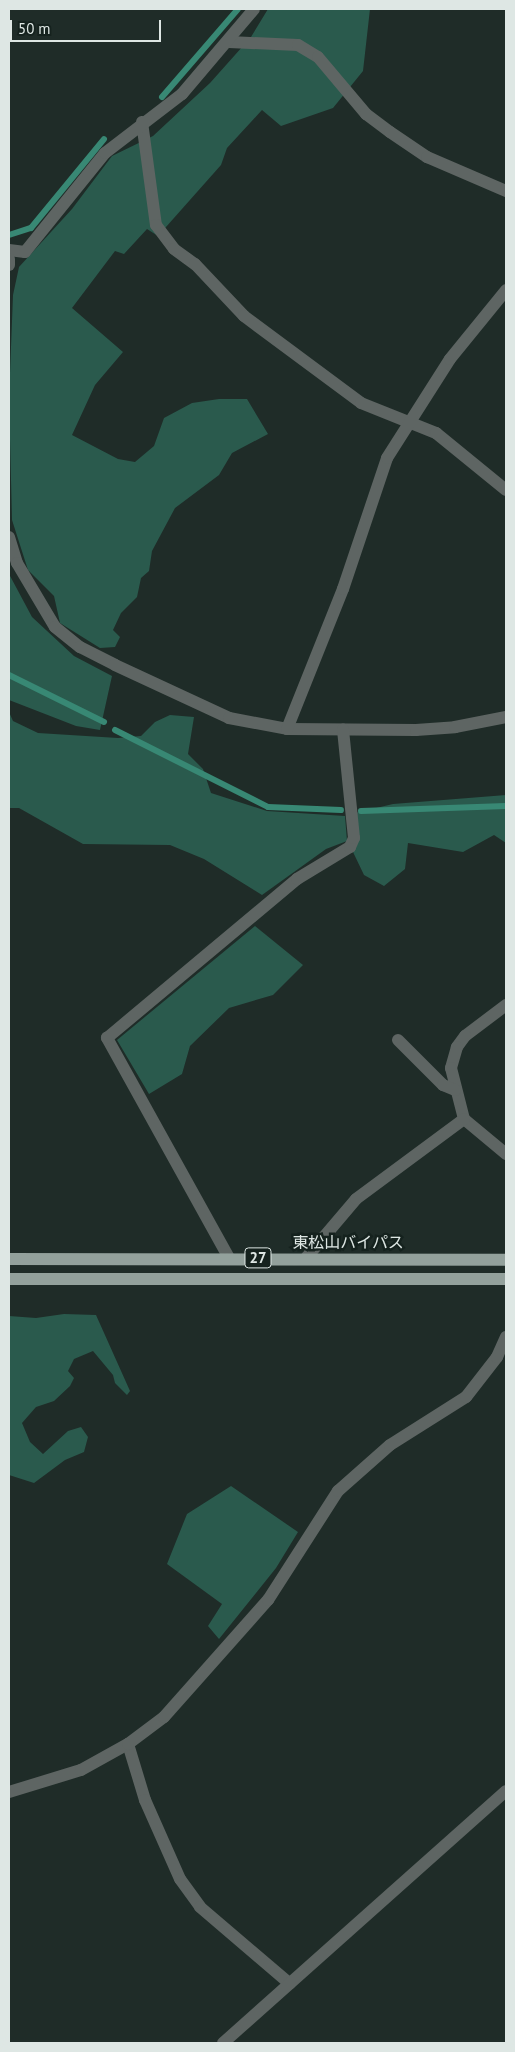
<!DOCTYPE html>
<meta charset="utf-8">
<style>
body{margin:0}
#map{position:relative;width:515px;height:2052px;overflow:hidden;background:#1f2c28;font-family:"PT Sans","Noto Sans JP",sans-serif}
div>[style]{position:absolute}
.green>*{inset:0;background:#2a5a4d}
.stream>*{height:6px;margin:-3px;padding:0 3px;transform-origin:3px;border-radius:3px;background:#388874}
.minor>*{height:12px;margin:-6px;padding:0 6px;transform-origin:6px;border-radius:6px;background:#5e6563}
.primary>*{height:12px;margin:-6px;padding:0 6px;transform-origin:6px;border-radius:6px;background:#93a19c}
span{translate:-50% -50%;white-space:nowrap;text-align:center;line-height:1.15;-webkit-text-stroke:5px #15221e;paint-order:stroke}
.shield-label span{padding:1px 4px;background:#15221e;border:1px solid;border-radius:4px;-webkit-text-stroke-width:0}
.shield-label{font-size:15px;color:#dee7e4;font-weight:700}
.street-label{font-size:16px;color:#dee7e4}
.frame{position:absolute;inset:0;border:10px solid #dee7e4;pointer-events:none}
.scale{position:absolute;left:10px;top:20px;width:151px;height:22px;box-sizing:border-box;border:2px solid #dee7e4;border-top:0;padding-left:6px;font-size:15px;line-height:18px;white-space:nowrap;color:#dee7e4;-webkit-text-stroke:4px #15221e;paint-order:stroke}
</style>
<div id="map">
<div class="green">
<i style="clip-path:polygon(268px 9px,370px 9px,363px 71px,333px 108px,281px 126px,262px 110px,227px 148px,221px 165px,158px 236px,147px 229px,124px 254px,115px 251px,72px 308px,123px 352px,95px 385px,72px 435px,118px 459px,135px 462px,154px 446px,164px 418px,192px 403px,219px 399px,247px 399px,268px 434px,232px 453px,219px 475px,175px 508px,152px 551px,149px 571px,141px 578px,137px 597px,121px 613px,113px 630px,120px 637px,115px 647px,100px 648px,60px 623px,54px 596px,28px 570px,12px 520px,9px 399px,13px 295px,19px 267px,72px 209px,112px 156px,153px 136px,210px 83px,251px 37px)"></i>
<i style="clip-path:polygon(9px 574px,32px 617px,74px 656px,112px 676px,100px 730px,76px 726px,9px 700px)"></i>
<i style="clip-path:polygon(9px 712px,13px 721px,38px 733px,118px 738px,141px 736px,155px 722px,170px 715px,194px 717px,188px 754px,203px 769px,211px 793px,267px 811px,345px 816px,347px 841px,326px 849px,262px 895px,204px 859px,170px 845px,83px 844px,19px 808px,9px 808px)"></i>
<i style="clip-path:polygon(506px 795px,506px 843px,494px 835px,463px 852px,408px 843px,405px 869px,384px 886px,364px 875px,353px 852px,358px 837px,355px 813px,393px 804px)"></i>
<i style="clip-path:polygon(255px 926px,303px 965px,273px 995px,229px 1008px,190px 1046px,182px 1074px,149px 1094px,117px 1040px)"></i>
<i style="clip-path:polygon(64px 1314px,96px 1315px,130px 1391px,127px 1395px,115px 1383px,113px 1375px,93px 1351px,74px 1359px,68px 1371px,74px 1378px,70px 1386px,54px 1401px,36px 1407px,22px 1423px,30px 1442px,43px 1454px,68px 1431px,81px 1427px,88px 1437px,84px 1452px,65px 1460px,34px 1483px,9px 1475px,9px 1316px,36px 1318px)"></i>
<i style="clip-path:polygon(231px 1486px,298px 1532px,276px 1568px,219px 1639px,208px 1626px,222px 1604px,167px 1564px,187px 1514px)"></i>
</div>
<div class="stream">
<i style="left:162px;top:97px;width:116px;rotate:-49.2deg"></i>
<i style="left:9px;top:235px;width:23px;rotate:-18deg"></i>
<i style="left:31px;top:228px;width:115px;rotate:-50.6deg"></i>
<i style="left:9px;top:675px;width:106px;rotate:26.3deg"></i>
<i style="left:115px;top:730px;width:171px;rotate:26.7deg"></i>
<i style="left:268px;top:807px;width:73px;rotate:2.4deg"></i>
<i style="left:361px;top:811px;width:145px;rotate:-2deg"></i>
</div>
<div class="minor">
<i style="left:229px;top:42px;width:69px;rotate:2.5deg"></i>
<i style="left:298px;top:45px;width:23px;rotate:31deg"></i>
<i style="left:318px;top:57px;width:75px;rotate:49.9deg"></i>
<i style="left:366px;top:114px;width:30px;rotate:37deg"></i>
<i style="left:390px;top:132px;width:45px;rotate:34deg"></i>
<i style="left:427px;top:157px;width:86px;rotate:23.3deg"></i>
<i style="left:142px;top:122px;width:104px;rotate:82.3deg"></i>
<i style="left:156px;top:225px;width:30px;rotate:53deg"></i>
<i style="left:174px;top:249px;width:26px;rotate:36deg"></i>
<i style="left:195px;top:264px;width:71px;rotate:46.7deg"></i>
<i style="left:244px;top:316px;width:146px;rotate:36.6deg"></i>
<i style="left:361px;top:403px;width:81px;rotate:21.8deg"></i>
<i style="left:436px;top:433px;width:90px;rotate:39.2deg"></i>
<i style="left:9px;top:250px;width:16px;rotate:7deg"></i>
<i style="left:25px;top:252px;width:127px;rotate:-51.1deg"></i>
<i style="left:105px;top:153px;width:97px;rotate:-37.5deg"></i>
<i style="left:182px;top:94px;width:111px;rotate:-49.7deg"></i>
<i style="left:9px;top:259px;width:6px;rotate:90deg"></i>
<i style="left:9px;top:537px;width:27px;rotate:73deg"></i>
<i style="left:17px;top:563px;width:74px;rotate:59.3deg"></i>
<i style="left:55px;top:627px;width:32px;rotate:39deg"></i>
<i style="left:80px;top:647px;width:39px;rotate:27deg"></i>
<i style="left:115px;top:665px;width:126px;rotate:24.9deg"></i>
<i style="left:229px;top:718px;width:59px;rotate:10.7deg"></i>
<i style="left:287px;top:729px;width:129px;rotate:0.4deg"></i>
<i style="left:416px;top:730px;width:39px;rotate:-4deg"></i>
<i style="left:455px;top:727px;width:52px;rotate:-11.1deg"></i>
<i style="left:287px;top:729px;width:151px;rotate:-68.2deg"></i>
<i style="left:343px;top:589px;width:138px;rotate:-71.4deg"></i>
<i style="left:387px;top:458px;width:117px;rotate:-57.5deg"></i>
<i style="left:450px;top:359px;width:89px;rotate:-50.9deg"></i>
<i style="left:506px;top:1005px;width:51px;rotate:142.9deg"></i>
<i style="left:465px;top:1036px;width:14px;rotate:126deg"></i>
<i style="left:457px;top:1047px;width:22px;rotate:106deg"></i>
<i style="left:451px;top:1068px;width:53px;rotate:75.7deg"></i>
<i style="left:464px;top:1119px;width:55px;rotate:39.8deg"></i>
<i style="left:398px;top:1040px;width:64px;rotate:45deg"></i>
<i style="left:443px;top:1085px;width:13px;rotate:23deg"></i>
<i style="left:229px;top:1258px;width:252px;rotate:-119deg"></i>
<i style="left:107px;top:1038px;width:248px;rotate:-39.9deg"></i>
<i style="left:297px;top:879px;width:62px;rotate:-31.1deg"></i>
<i style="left:350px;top:847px;width:10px;rotate:-66deg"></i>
<i style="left:354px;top:838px;width:109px;rotate:-95.8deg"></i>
<i style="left:306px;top:1258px;width:77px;rotate:-49.7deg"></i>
<i style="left:356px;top:1199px;width:134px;rotate:-36.5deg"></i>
<i style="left:128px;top:1744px;width:59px;rotate:73.1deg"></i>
<i style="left:145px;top:1800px;width:86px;rotate:66.1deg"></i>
<i style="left:180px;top:1879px;width:34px;rotate:54deg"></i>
<i style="left:200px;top:1907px;width:118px;rotate:40.5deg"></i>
<i style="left:9px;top:1792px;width:75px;rotate:-17deg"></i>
<i style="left:81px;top:1770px;width:54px;rotate:-29deg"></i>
<i style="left:128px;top:1744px;width:45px;rotate:-36.9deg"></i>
<i style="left:164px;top:1717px;width:157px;rotate:-48.4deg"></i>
<i style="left:268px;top:1600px;width:130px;rotate:-57.3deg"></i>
<i style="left:338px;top:1491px;width:69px;rotate:-41.5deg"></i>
<i style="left:390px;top:1445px;width:90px;rotate:-32.3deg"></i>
<i style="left:466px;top:1397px;width:51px;rotate:-52.2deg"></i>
<i style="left:497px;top:1357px;width:22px;rotate:-66deg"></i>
<i style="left:223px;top:2043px;width:379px;rotate:-41.7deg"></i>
</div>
<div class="primary">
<i style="left:9px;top:1259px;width:497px;rotate:0.1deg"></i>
<i style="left:9px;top:1279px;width:497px"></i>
</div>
<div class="shield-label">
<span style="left:258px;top:1258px">27</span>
</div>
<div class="street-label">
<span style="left:348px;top:1242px">東松山バイパス</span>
</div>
<div class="frame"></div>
<div class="scale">50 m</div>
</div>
